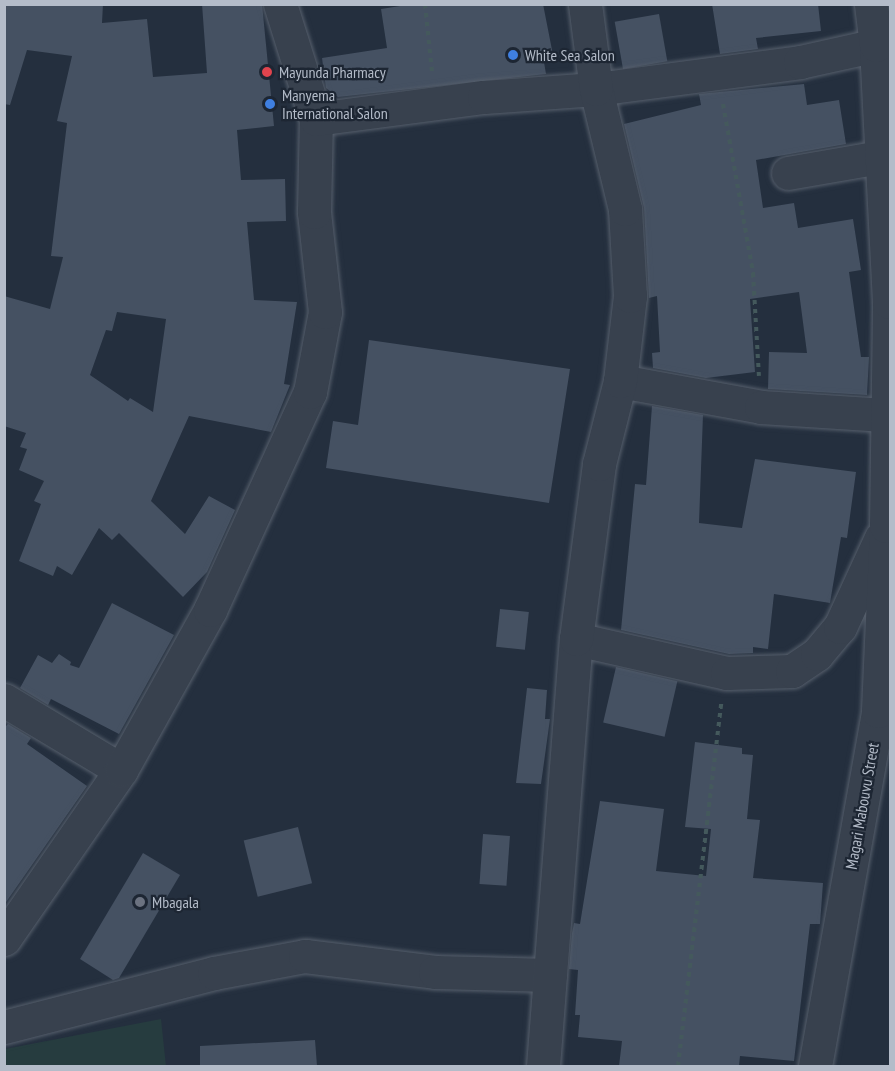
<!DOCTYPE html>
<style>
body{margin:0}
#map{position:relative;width:895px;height:1071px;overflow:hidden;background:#242f3e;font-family:"PT Sans Narrow",sans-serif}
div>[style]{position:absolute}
.green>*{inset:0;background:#263c3f}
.building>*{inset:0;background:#455162;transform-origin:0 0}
.path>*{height:4px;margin-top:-2px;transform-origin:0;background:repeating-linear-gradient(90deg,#44595c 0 4.5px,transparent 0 9px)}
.roads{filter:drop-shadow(0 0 2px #565f6c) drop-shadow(0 0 2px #565f6c)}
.minor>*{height:33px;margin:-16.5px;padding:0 16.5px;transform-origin:16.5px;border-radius:16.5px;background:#38414e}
.dots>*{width:16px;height:16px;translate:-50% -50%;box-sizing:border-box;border:3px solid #1d2633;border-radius:50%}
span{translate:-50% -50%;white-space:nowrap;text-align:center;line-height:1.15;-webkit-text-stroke:4.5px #1d2633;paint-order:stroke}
.poi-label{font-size:16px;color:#b4bcc9}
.left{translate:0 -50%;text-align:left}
.street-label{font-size:16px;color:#b4bcc9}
.frame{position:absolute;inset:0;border:6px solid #b4bcc9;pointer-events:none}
</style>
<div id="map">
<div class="green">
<i style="clip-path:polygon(161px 1019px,166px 1066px,5px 1066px,5px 1049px)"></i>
</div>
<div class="building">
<i style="clip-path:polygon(evenodd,4px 4px,103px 4px,102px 23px,147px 19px,153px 77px,207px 73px,202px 4px,262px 4px,274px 126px,237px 130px,241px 180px,285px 179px,286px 221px,247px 222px,254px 300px,297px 302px,284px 384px,290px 385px,271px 432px,189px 416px,151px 501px,185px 534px,209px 496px,235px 510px,207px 572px,183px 597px,119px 533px,112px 540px,99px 528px,72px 575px,57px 566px,53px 576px,19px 561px,41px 504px,34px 501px,44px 481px,19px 470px,27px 449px,20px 447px,26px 433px,4px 426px,4px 296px,50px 309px,63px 257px,51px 256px,67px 123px,57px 121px,72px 56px,27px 50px,10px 105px,4px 104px,4px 4px,117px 312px,166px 319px,153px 412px,130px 398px,128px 401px,90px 375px,106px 330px,112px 331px,117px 312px)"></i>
<i style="clip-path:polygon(413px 4px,543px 4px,553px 55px,543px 56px,546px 74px,338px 97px,326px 88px,322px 58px,387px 48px,381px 9px)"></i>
<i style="clip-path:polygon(712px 4px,818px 4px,821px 31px,756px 38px,758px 49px,720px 54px)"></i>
<i style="left:659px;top:14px;width:48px;height:45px;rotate:80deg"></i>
<i style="clip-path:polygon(804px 84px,807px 105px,839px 100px,846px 144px,756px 160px,763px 208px,794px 203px,798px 228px,853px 219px,861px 270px,849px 272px,861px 357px,869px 357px,867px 395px,768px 389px,769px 352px,807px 353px,799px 292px,750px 299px,755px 372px,706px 378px,653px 368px,652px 353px,660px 352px,657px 296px,649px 298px,644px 208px,624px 124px,701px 105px,699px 94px)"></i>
<i style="clip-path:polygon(369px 340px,570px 369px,549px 503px,326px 468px,333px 421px,358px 425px)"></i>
<i style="clip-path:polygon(652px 406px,703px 415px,699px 523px,742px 528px,755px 459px,856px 472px,847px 538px,841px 537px,830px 603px,774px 594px,768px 649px,753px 647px,753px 653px,729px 654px,621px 630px,635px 484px,646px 485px)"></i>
<i style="clip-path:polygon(112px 603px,174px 635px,119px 734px,51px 699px,48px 705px,20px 688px,38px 655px,52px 663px,59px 654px,71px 662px,70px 665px,79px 668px)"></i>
<i style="left:500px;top:609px;width:29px;height:38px;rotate:6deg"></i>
<i style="left:616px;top:667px;width:63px;height:57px;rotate:13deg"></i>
<i style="clip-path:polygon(527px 688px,547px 690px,545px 719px,550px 719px,541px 784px,516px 783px)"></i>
<i style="clip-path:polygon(8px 724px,31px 738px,27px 744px,87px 786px,4px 905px,4px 728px)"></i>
<i style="clip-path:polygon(695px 742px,742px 748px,742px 754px,753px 755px,747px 819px,760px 820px,753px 878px,823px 883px,820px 924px,810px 924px,794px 1061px,740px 1056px,739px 1066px,619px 1066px,622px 1041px,578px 1037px,580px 1015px,575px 1015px,578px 970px,569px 969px,572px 933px,574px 923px,580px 924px,600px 801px,664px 809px,656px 871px,706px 876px,711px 829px,685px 827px)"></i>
<i style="left:298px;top:827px;width:58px;height:56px;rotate:76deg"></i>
<i style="left:483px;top:834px;width:27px;height:50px;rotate:4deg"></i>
<i style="clip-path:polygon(143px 853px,180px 875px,119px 978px,113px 980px,80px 959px)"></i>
<i style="clip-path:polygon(315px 1040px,317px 1066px,200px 1066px,200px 1046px)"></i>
</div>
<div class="path">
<i style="left:425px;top:4px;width:68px;rotate:84.1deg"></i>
<i style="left:723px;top:104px;width:172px;rotate:79.9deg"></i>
<i style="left:753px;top:273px;width:103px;rotate:86.7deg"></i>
<i style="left:678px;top:1066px;width:366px;rotate:-83.2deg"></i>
</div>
<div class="roads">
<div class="minor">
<i style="left:280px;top:4px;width:121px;rotate:72.6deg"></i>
<i style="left:788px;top:173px;width:93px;rotate:-9.9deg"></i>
<i style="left:620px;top:381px;width:143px;rotate:10.4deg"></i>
<i style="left:761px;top:407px;width:124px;rotate:3.7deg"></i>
<i style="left:576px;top:639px;width:155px;rotate:12.7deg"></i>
<i style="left:727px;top:673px;width:65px;rotate:-1.8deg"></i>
<i style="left:792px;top:671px;width:30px;rotate:-34deg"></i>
<i style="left:817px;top:654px;width:35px;rotate:-50deg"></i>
<i style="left:840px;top:627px;width:98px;rotate:-65.3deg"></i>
<i style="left:4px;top:700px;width:136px;rotate:30.9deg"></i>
<i style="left:4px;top:939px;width:206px;rotate:-55.3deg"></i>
<i style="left:121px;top:770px;width:183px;rotate:-60.9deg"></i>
<i style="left:210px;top:610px;width:240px;rotate:-65.4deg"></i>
<i style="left:310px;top:392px;width:81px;rotate:-79.4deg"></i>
<i style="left:325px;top:312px;width:101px;rotate:-96.3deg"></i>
<i style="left:314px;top:212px;width:93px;rotate:-88.8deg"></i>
<i style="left:316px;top:119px;width:169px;rotate:-7.5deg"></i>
<i style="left:484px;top:97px;width:112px;rotate:-4.1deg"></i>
<i style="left:596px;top:89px;width:206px;rotate:-7.5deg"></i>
<i style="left:800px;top:62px;width:92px;rotate:-12.5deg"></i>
<i style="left:4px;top:1027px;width:217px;rotate:-14.4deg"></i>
<i style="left:214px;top:973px;width:93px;rotate:-10.6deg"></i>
<i style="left:305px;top:956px;width:131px;rotate:7deg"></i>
<i style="left:435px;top:972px;width:115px;rotate:1.5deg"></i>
<i style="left:543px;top:1066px;width:428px;rotate:-85.6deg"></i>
<i style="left:576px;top:639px;width:177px;rotate:-82.5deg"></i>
<i style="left:599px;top:464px;width:86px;rotate:-75.8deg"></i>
<i style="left:620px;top:381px;width:86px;rotate:-83.3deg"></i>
<i style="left:630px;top:296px;width:87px;rotate:-93.3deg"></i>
<i style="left:625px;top:209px;width:123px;rotate:-103.6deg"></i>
<i style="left:596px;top:89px;width:86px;rotate:-97.4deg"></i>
<i style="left:815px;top:1066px;width:361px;rotate:-79.9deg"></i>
<i style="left:878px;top:711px;width:185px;rotate:-87.5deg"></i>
<i style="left:886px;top:526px;width:224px;rotate:-89.2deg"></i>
<i style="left:889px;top:302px;width:257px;rotate:-92.9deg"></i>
<i style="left:876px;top:45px;width:41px;rotate:-97deg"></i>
</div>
</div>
<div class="dots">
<i style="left:513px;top:55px;background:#3f7fe0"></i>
<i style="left:267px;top:72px;background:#e0444e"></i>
<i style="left:270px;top:104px;background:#3f7fe0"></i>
<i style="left:140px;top:902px;background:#6b7280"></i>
</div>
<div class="poi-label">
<span class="left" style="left:525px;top:55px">White Sea Salon</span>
<span class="left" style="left:279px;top:72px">Mayunda Pharmacy</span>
<span class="left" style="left:282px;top:104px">Manyema<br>International Salon</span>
<span class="left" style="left:152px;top:902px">Mbagala</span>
</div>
<div class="street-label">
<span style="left:862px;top:806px;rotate:-80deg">Magari Mabouvu Street</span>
</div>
<div class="frame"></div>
</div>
